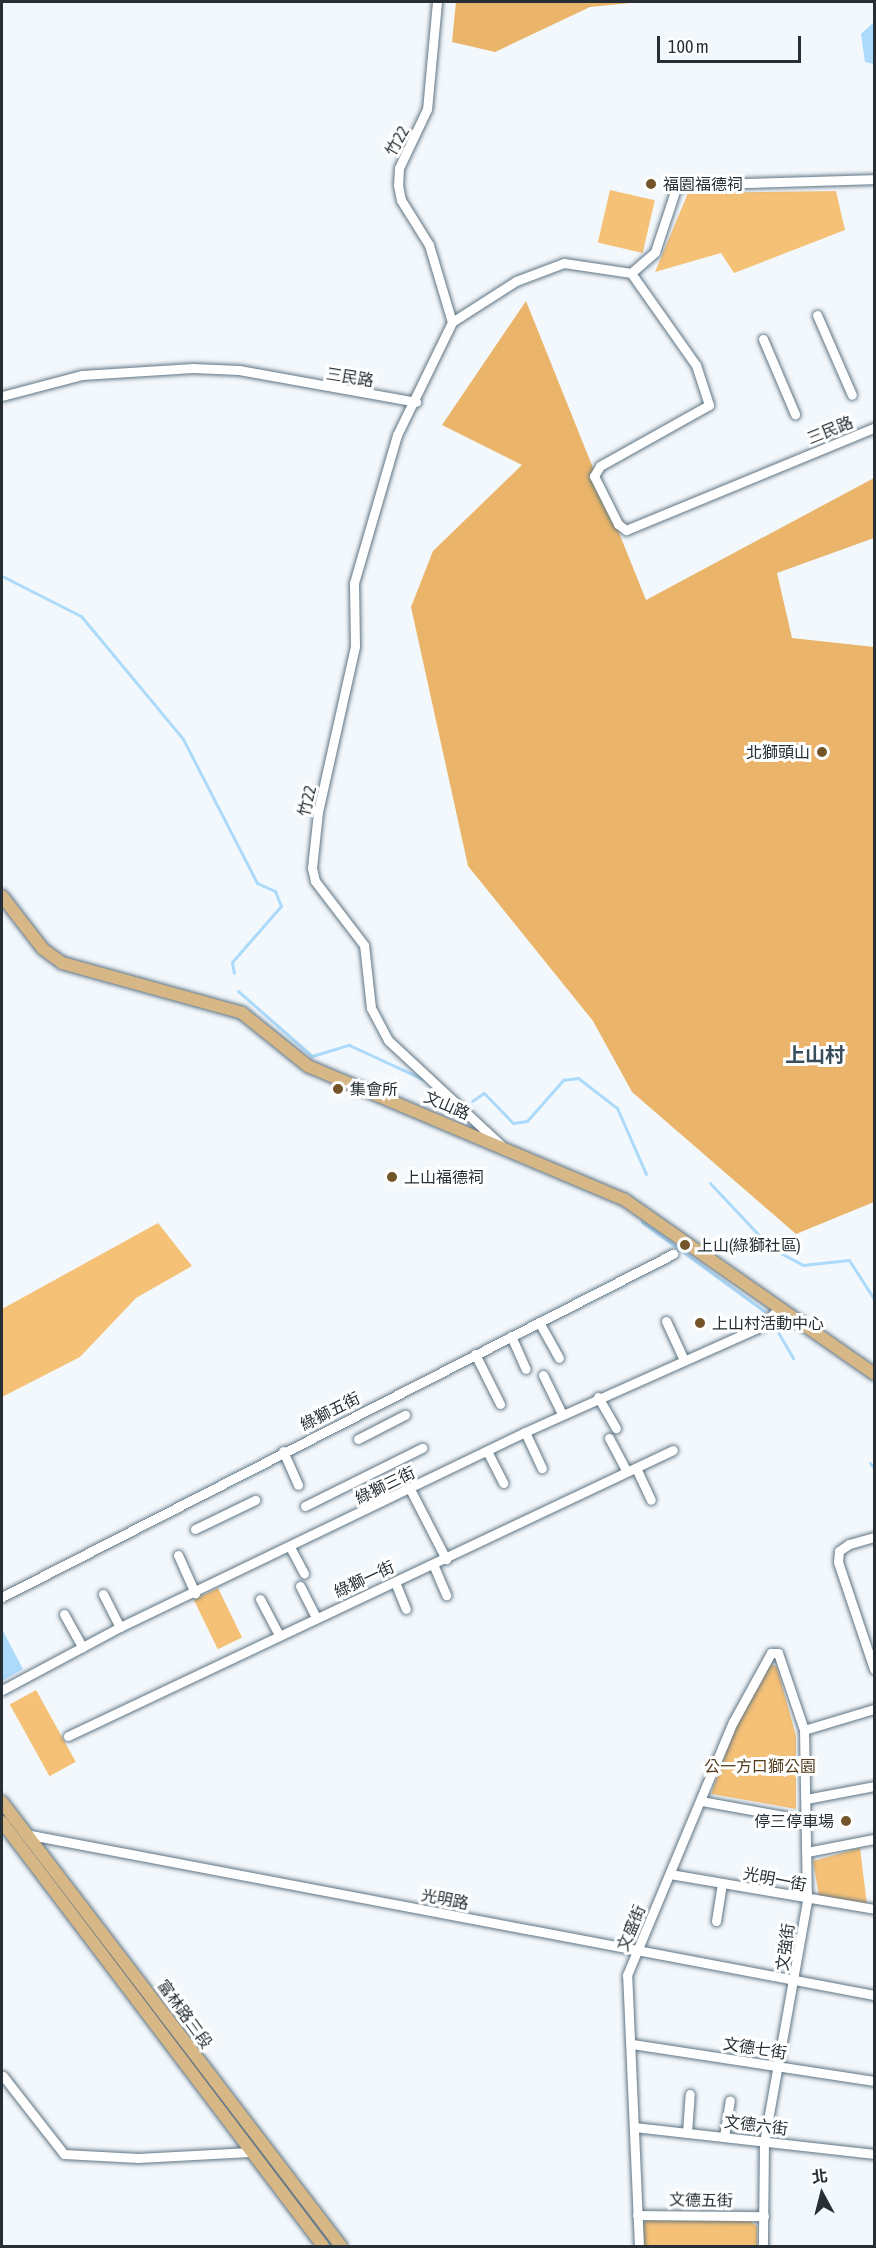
<!DOCTYPE html>
<meta charset="utf-8">
<style>
body{margin:0}
#map{position:relative;width:876px;height:2248px;overflow:hidden;background:#f3f8fc;font-family:"Asap Condensed","Noto Sans TC",sans-serif}
div>[style]{position:absolute}
.green>*{inset:0;background:#f5c177;transform-origin:0 0}
.forest>*{inset:0;background:#eab56a}
.water>*{inset:0;background:#acdafb}
.stream>*{height:3px;margin:-1.5px;padding:0 1.5px;transform-origin:1.5px;border-radius:1.5px;background:#acdafb}
.roads{filter:drop-shadow(0 0 2px #5f7584) drop-shadow(0 0 2px #5f7584)}
.minor>*{height:9px;margin:-4.5px;padding:0 4.5px;transform-origin:4.5px;border-radius:4.5px;background:#fff}
.major>*{height:12px;margin:-6px;padding:0 6px;transform-origin:6px;border-radius:6px;background:#d7b786}
.dots>*{width:16px;height:16px;translate:-50% -50%;box-sizing:border-box;border:3px solid #fff;border-radius:50%}
span{translate:-50% -50%;white-space:nowrap;text-align:center;line-height:1.15;-webkit-text-stroke:6px #fff;paint-order:stroke}
.street-label{font-size:16px;color:#252f35}
.poi-label{font-size:16px;color:#252f35}
.left{translate:0 -50%;text-align:left}
.right{translate:-100% -50%;text-align:right}
.park-label{font-size:16px;color:#533d1d}
.quarter-label{font-size:20px;color:#384d5b;font-weight:700}
.frame{position:absolute;inset:0;border:3px solid #252f35;pointer-events:none}
.north{position:absolute;left:792px;top:2164px;width:60px;height:60px;-webkit-text-stroke:4px #fff;paint-order:stroke;rotate:353deg;font-size:16px;font-weight:700;line-height:24px;text-align:center;color:#252f35}
.north::after{content:'';display:block;margin:auto;width:21px;height:27px;background:#252f35;clip-path:polygon(50% 0,100% 100%,50% 72%,0 100%)}
.scale{position:absolute;left:657px;top:36px;width:144px;height:27px;box-sizing:border-box;border:3px solid #252f35;border-top:0;padding-left:8px;font-size:18px;line-height:21px;white-space:nowrap;color:#252f35;-webkit-text-stroke:4px #fff;paint-order:stroke}
</style>
<div id="map">
<div class="green">
<i style="left:610px;top:190px;width:46px;height:54px;rotate:13deg"></i>
<i style="clip-path:polygon(836px 191px,845px 230px,734px 273px,721px 253px,655px 272px,688px 193px)"></i>
<i style="clip-path:polygon(158px 1223px,192px 1266px,136px 1298px,80px 1357px,2px 1397px,2px 1309px)"></i>
<i style="left:218px;top:1588px;width:55px;height:27px;rotate:64deg"></i>
<i style="clip-path:polygon(771px 1664px,777px 1667px,796px 1736px,796px 1809px,711px 1794px,735px 1728px)"></i>
<i style="left:36px;top:1690px;width:82px;height:30px;rotate:61deg"></i>
<i style="clip-path:polygon(860px 1848px,867px 1905px,819px 1896px,813px 1861px)"></i>
<i style="clip-path:polygon(648px 2218px,749px 2220px,757px 2226px,757px 2246px,642px 2246px,641px 2227px)"></i>
</div>
<div class="forest">
<i style="clip-path:polygon(456px 2px,640px 2px,590px 7px,495px 52px,452px 42px)"></i>
<i style="clip-path:polygon(526px 301px,646px 600px,874px 478px,874px 538px,777px 573px,792px 638px,874px 647px,874px 1202px,796px 1234px,632px 1092px,593px 1021px,468px 866px,411px 607px,433px 551px,522px 465px,442px 425px)"></i>
</div>
<div class="water">
<i style="clip-path:polygon(874px 22px,874px 64px,865px 62px,861px 34px)"></i>
<i style="clip-path:polygon(2px 1629px,23px 1669px,2px 1681px)"></i>
</div>
<div class="stream">
<i style="left:2px;top:576px;width:89px;rotate:26.9deg"></i>
<i style="left:81px;top:616px;width:160px;rotate:50.3deg"></i>
<i style="left:183px;top:739px;width:162px;rotate:62.8deg"></i>
<i style="left:257px;top:883px;width:20px;rotate:24deg"></i>
<i style="left:275px;top:891px;width:16px;rotate:68deg"></i>
<i style="left:281px;top:906px;width:74px;rotate:131.2deg"></i>
<i style="left:232px;top:962px;width:11px;rotate:80deg"></i>
<i style="left:238px;top:991px;width:98px;rotate:41.3deg"></i>
<i style="left:312px;top:1056px;width:39px;rotate:-17deg"></i>
<i style="left:349px;top:1045px;width:81px;rotate:24.7deg"></i>
<i style="left:472px;top:1101px;width:14px;rotate:-34deg"></i>
<i style="left:484px;top:1093px;width:42px;rotate:46deg"></i>
<i style="left:513px;top:1123px;width:14px;rotate:-8deg"></i>
<i style="left:527px;top:1121px;width:55px;rotate:-48.7deg"></i>
<i style="left:563px;top:1080px;width:15px;rotate:-8deg"></i>
<i style="left:578px;top:1078px;width:49px;rotate:37.6deg"></i>
<i style="left:617px;top:1108px;width:72px;rotate:66.3deg"></i>
<i style="left:710px;top:1183px;width:89px;rotate:46.8deg"></i>
<i style="left:771px;top:1248px;width:36px;rotate:28deg"></i>
<i style="left:803px;top:1265px;width:46px;rotate:-6.2deg"></i>
<i style="left:849px;top:1260px;width:46px;rotate:57.3deg"></i>
<i style="left:642px;top:1222px;width:151px;rotate:36.1deg"></i>
<i style="left:772px;top:1322px;width:42px;rotate:59.7deg"></i>
<i style="left:870px;top:1463px;width:6px;rotate:51deg"></i>
</div>
<div class="roads">
<div class="minor">
<i style="left:437px;top:2px;width:107px;rotate:95.3deg"></i>
<i style="left:427px;top:109px;width:65px;rotate:115.4deg"></i>
<i style="left:399px;top:168px;width:17px;rotate:93deg"></i>
<i style="left:398px;top:185px;width:15px;rotate:79deg"></i>
<i style="left:401px;top:200px;width:53px;rotate:58.1deg"></i>
<i style="left:429px;top:245px;width:80px;rotate:73.4deg"></i>
<i style="left:631px;top:273px;width:32px;rotate:-41deg"></i>
<i style="left:655px;top:252px;width:71px;rotate:-71.8deg"></i>
<i style="left:677px;top:185px;width:197px;rotate:-1.7deg"></i>
<i style="left:817px;top:315px;width:87px;rotate:66.4deg"></i>
<i style="left:763px;top:339px;width:82px;rotate:66.9deg"></i>
<i style="left:2px;top:396px;width:83px;rotate:-14.7deg"></i>
<i style="left:82px;top:375px;width:111px;rotate:-3.6deg"></i>
<i style="left:193px;top:368px;width:46px;rotate:2.5deg"></i>
<i style="left:239px;top:370px;width:180px;rotate:10.2deg"></i>
<i style="left:503px;top:1147px;width:157px;rotate:-137.1deg"></i>
<i style="left:388px;top:1040px;width:36px;rotate:-118deg"></i>
<i style="left:371px;top:1008px;width:63px;rotate:-96.3deg"></i>
<i style="left:364px;top:945px;width:81px;rotate:-127.4deg"></i>
<i style="left:315px;top:881px;width:13px;rotate:-103deg"></i>
<i style="left:312px;top:868px;width:56px;rotate:-83.9deg"></i>
<i style="left:318px;top:812px;width:170px;rotate:-77.4deg"></i>
<i style="left:355px;top:646px;width:63px;rotate:-90.9deg"></i>
<i style="left:354px;top:583px;width:154px;rotate:-73.8deg"></i>
<i style="left:397px;top:435px;width:126px;rotate:-64deg"></i>
<i style="left:452px;top:322px;width:76px;rotate:-32.6deg"></i>
<i style="left:516px;top:281px;width:51px;rotate:-20.6deg"></i>
<i style="left:564px;top:263px;width:68px;rotate:8.5deg"></i>
<i style="left:631px;top:273px;width:113px;rotate:54.8deg"></i>
<i style="left:696px;top:365px;width:42px;rotate:72deg"></i>
<i style="left:709px;top:405px;width:125px;rotate:150.8deg"></i>
<i style="left:600px;top:466px;width:12px;rotate:121deg"></i>
<i style="left:594px;top:476px;width:54px;rotate:63.4deg"></i>
<i style="left:618px;top:524px;width:10px;rotate:37deg"></i>
<i style="left:626px;top:530px;width:268px;rotate:-22.4deg"></i>
<i style="left:666px;top:1321px;width:43px;rotate:65.2deg"></i>
<i style="left:539px;top:1322px;width:41px;rotate:60.9deg"></i>
<i style="left:511px;top:1336px;width:36px;rotate:66deg"></i>
<i style="left:475px;top:1354px;width:56px;rotate:63.4deg"></i>
<i style="left:543px;top:1375px;width:43px;rotate:64deg"></i>
<i style="left:598px;top:1397px;width:36px;rotate:60deg"></i>
<i style="left:525px;top:1432px;width:40px;rotate:65deg"></i>
<i style="left:609px;top:1438px;width:38px;rotate:62deg"></i>
<i style="left:358px;top:1439px;width:53px;rotate:-27.1deg"></i>
<i style="left:283px;top:1451px;width:37px;rotate:66deg"></i>
<i style="left:487px;top:1451px;width:36px;rotate:63deg"></i>
<i style="left:636px;top:1468px;width:35px;rotate:65deg"></i>
<i style="left:410px;top:1489px;width:79px;rotate:62.8deg"></i>
<i style="left:305px;top:1506px;width:131px;rotate:-26.4deg"></i>
<i style="left:195px;top:1529px;width:67px;rotate:-25.8deg"></i>
<i style="left:874px;top:1537px;width:26px;rotate:164deg"></i>
<i style="left:849px;top:1544px;width:12px;rotate:145deg"></i>
<i style="left:839px;top:1551px;width:11px;rotate:95deg"></i>
<i style="left:838px;top:1562px;width:113px;rotate:71.4deg"></i>
<i style="left:290px;top:1547px;width:30px;rotate:62deg"></i>
<i style="left:178px;top:1555px;width:42px;rotate:65.9deg"></i>
<i style="left:433px;top:1564px;width:34px;rotate:67deg"></i>
<i style="left:395px;top:1582px;width:29px;rotate:68deg"></i>
<i style="left:300px;top:1586px;width:36px;rotate:63deg"></i>
<i style="left:103px;top:1594px;width:37px;rotate:63deg"></i>
<i style="left:2px;top:1597px;width:754px;rotate:-27.08deg"></i>
<i style="left:260px;top:1599px;width:41px;rotate:62.2deg"></i>
<i style="left:64px;top:1614px;width:38px;rotate:61deg"></i>
<i style="left:2px;top:1690px;width:134px;rotate:-28.1deg"></i>
<i style="left:120px;top:1627px;width:449px;rotate:-25.7deg"></i>
<i style="left:525px;top:1432px;width:257px;rotate:-24.1deg"></i>
<i style="left:760px;top:1327px;width:28px;rotate:-44deg"></i>
<i style="left:804px;top:1730px;width:73px;rotate:-16.7deg"></i>
<i style="left:68px;top:1736px;width:669px;rotate:-25.3deg"></i>
<i style="left:806px;top:1799px;width:69px;rotate:-10.8deg"></i>
<i style="left:701px;top:1801px;width:107px;rotate:10.3deg"></i>
<i style="left:25px;top:1834px;width:864px;rotate:10.74deg"></i>
<i style="left:807px;top:1852px;width:68px;rotate:-11deg"></i>
<i style="left:670px;top:1874px;width:207px;rotate:9.7deg"></i>
<i style="left:716px;top:1921px;width:36px;rotate:-81deg"></i>
<i style="left:632px;top:2044px;width:245px;rotate:8.7deg"></i>
<i style="left:3px;top:2076px;width:99px;rotate:52deg"></i>
<i style="left:64px;top:2154px;width:74px;rotate:3.1deg"></i>
<i style="left:138px;top:2158px;width:112px;rotate:-3.1deg"></i>
<i style="left:634px;top:2127px;width:242px;rotate:6.4deg"></i>
<i style="left:687px;top:2133px;width:39px;rotate:-86deg"></i>
<i style="left:724px;top:2137px;width:37px;rotate:-81deg"></i>
<i style="left:637px;top:2215px;width:127px;rotate:0.5deg"></i>
<i style="left:639px;top:2246px;width:271px;rotate:-92.5deg"></i>
<i style="left:627px;top:1975px;width:274px;rotate:-67.3deg"></i>
<i style="left:733px;top:1722px;width:79px;rotate:-61.2deg"></i>
<i style="left:771px;top:1653px;width:7px"></i>
<i style="left:778px;top:1653px;width:81px;rotate:71.3deg"></i>
<i style="left:804px;top:1730px;width:171px;rotate:89deg"></i>
<i style="left:807px;top:1901px;width:245px;rotate:100.1deg"></i>
<i style="left:764px;top:2142px;width:104px;rotate:90.6deg"></i>
</div>
<div class="major">
<i style="left:2px;top:896px;width:67px;rotate:52.3deg"></i>
<i style="left:43px;top:949px;width:24px;rotate:36deg"></i>
<i style="left:62px;top:963px;width:187px;rotate:15.5deg"></i>
<i style="left:242px;top:1013px;width:85px;rotate:38.8deg"></i>
<i style="left:308px;top:1066px;width:344px;rotate:22.9deg"></i>
<i style="left:625px;top:1200px;width:304px;rotate:34.9deg"></i>
<i style="left:2px;top:1802px;width:559px;rotate:52.64deg"></i>
<i style="left:2px;top:1822px;width:532px;rotate:52.87deg"></i>
</div>
</div>
<div class="dots">
<i style="left:651px;top:184px;background:#735529"></i>
<i style="left:822px;top:752px;background:#735529"></i>
<i style="left:338px;top:1089px;background:#735529"></i>
<i style="left:392px;top:1177px;background:#735529"></i>
<i style="left:685px;top:1245px;background:#735529"></i>
<i style="left:700px;top:1323px;background:#735529"></i>
<i style="left:846px;top:1821px;background:#735529"></i>
</div>
<div class="street-label">
<span style="left:397px;top:141px;rotate:-60deg">竹22</span>
<span style="left:350px;top:377px;rotate:9deg">三民路</span>
<span style="left:830px;top:430px;rotate:-22deg">三民路</span>
<span style="left:307px;top:801px;rotate:-76deg">竹22</span>
<span style="left:447px;top:1105px;rotate:23deg">文山路</span>
<span style="left:330px;top:1411px;rotate:-27deg">綠獅五街</span>
<span style="left:385px;top:1485px;rotate:-26deg">綠獅三街</span>
<span style="left:364px;top:1579px;rotate:-25deg">綠獅一街</span>
<span style="left:775px;top:1879px;rotate:11deg">光明一街</span>
<span style="left:445px;top:1899px;rotate:11deg">光明路</span>
<span style="left:631px;top:1928px;rotate:-67deg">文盛街</span>
<span style="left:785px;top:1947px;rotate:-82deg">文強街</span>
<span style="left:185px;top:2014px;rotate:54deg">富林路三段</span>
<span style="left:755px;top:2048px;rotate:9deg">文德七街</span>
<span style="left:756px;top:2125px;rotate:7deg">文德六街</span>
<span style="left:701px;top:2200px;rotate:1deg">文德五街</span>
</div>
<div class="poi-label">
<span class="left" style="left:663px;top:184px">福園福德祠</span>
<span class="right" style="left:810px;top:752px">北獅頭山</span>
<span class="left" style="left:350px;top:1089px">集會所</span>
<span class="left" style="left:404px;top:1177px">上山福德祠</span>
<span class="left" style="left:697px;top:1245px">上山(綠獅社區)</span>
<span class="left" style="left:712px;top:1323px">上山村活動中心</span>
<span class="right" style="left:834px;top:1821px">停三停車場</span>
</div>
<div class="park-label">
<span style="left:760px;top:1766px">公一方口獅公園</span>
</div>
<div class="quarter-label">
<span style="left:815px;top:1054px">上山村</span>
</div>
<div class="frame"></div>
<div class="north">北</div>
<div class="scale">100 m</div>
</div>
